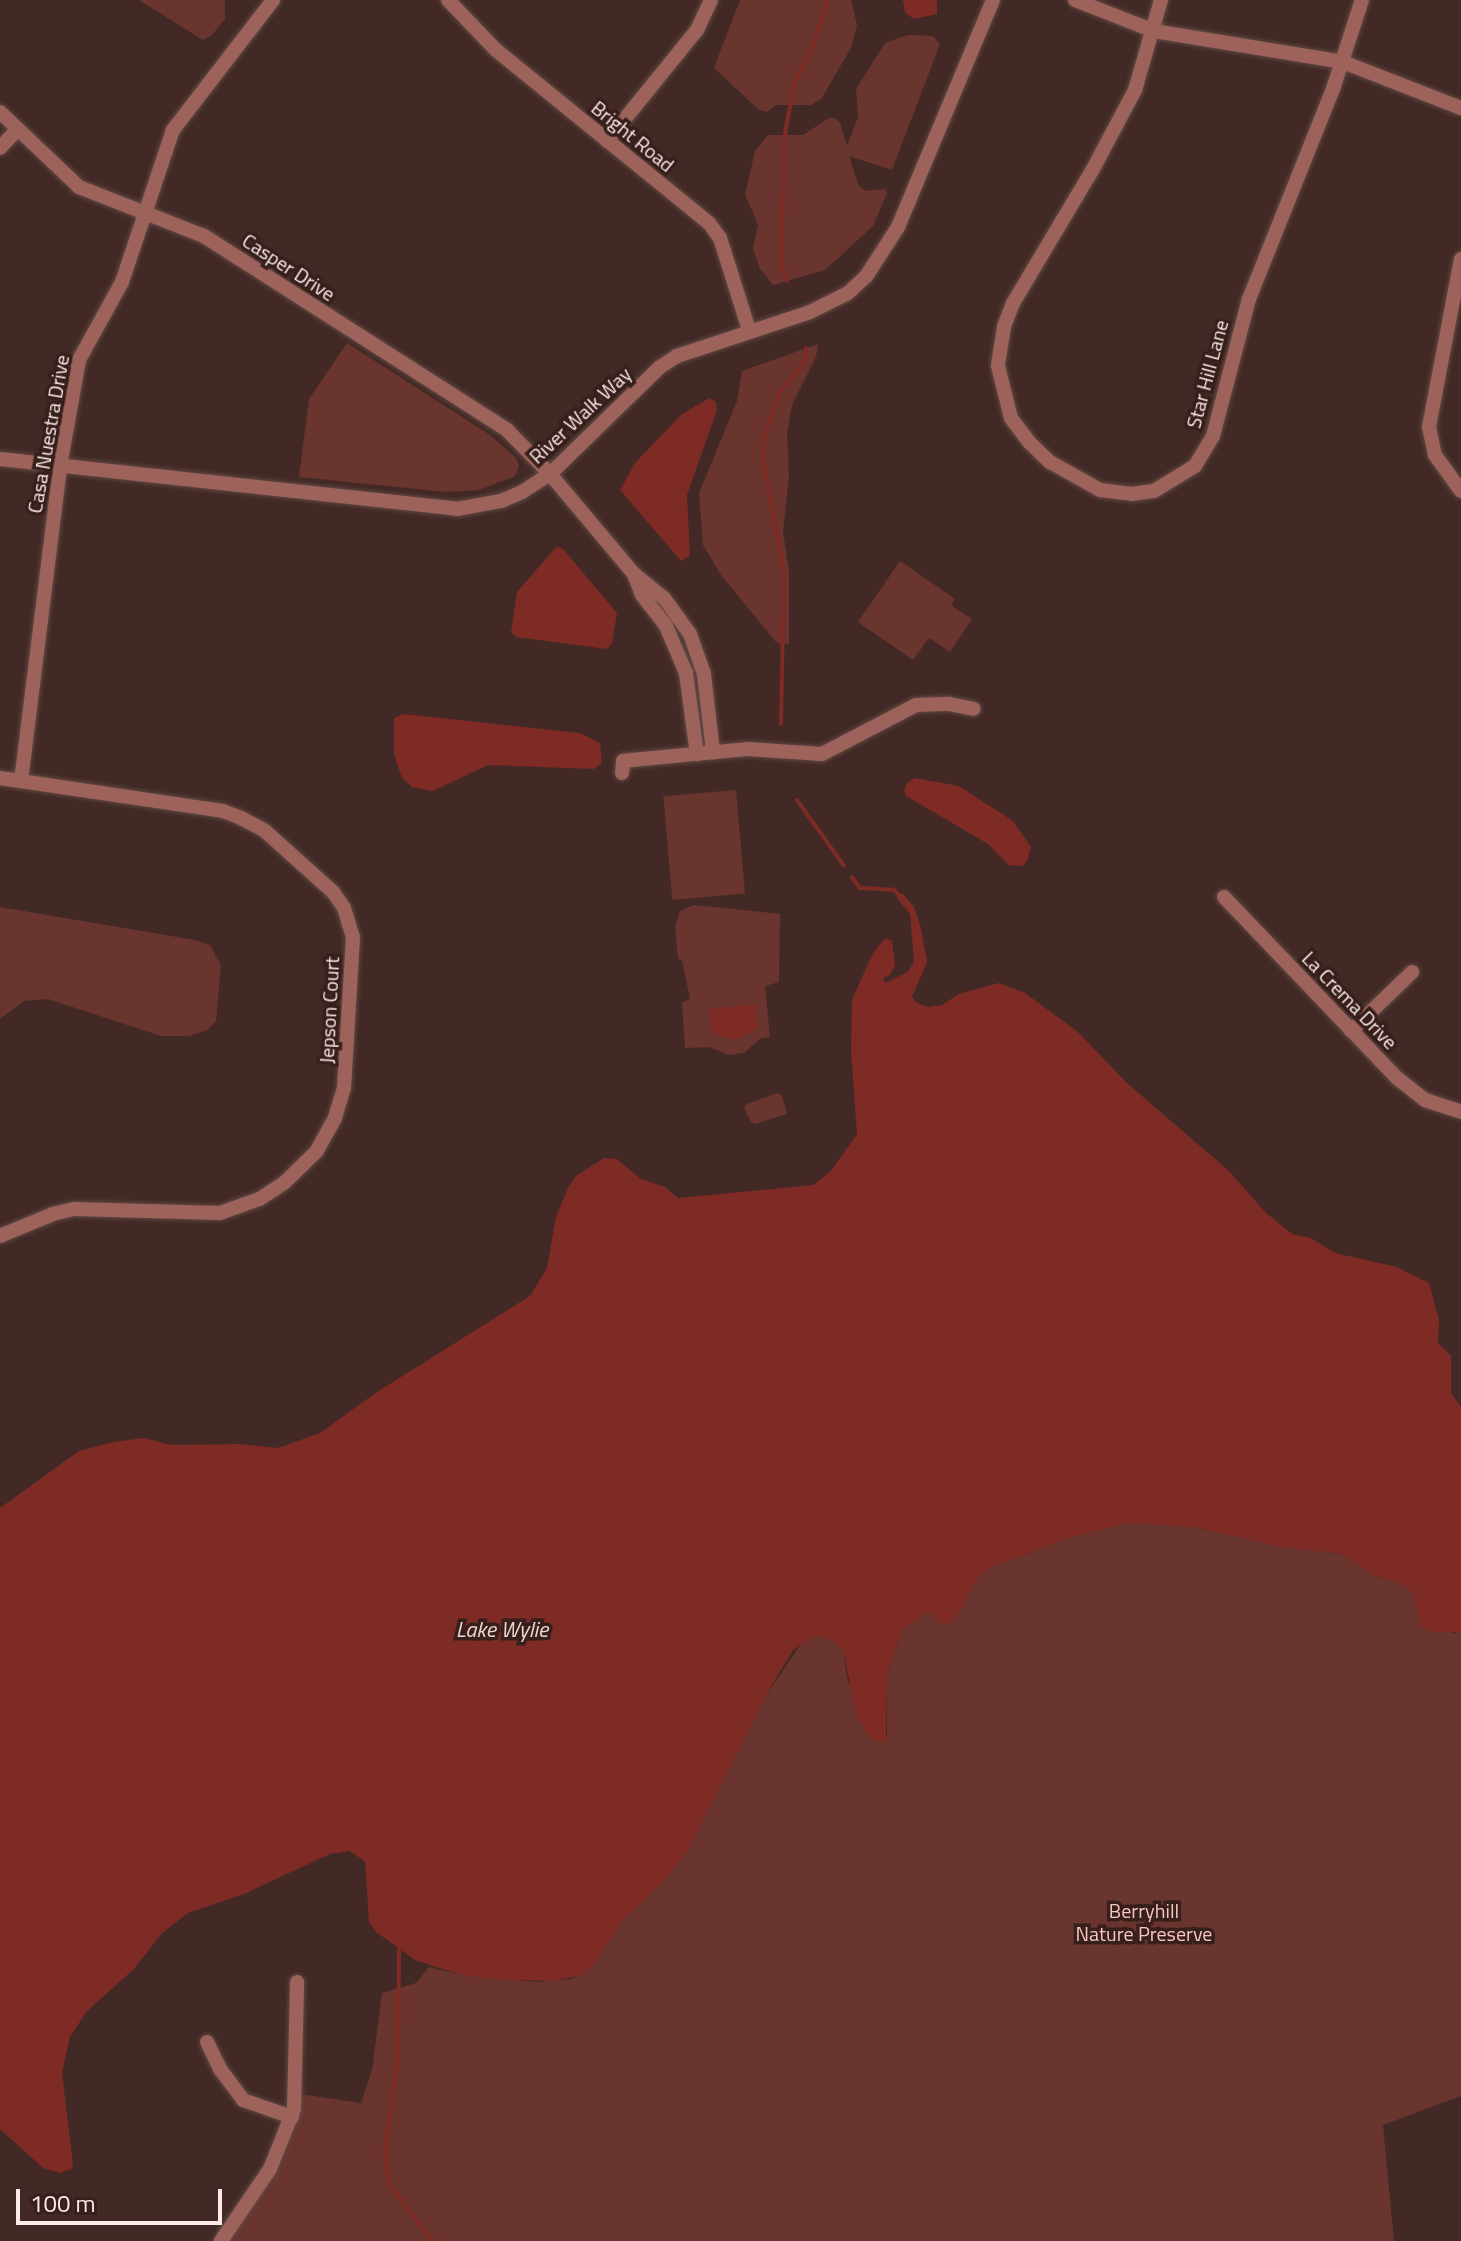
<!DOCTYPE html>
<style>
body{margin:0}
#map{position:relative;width:1461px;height:2241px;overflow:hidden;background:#422925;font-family:"Titillium Web",sans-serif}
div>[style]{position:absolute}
.green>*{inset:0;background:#6a352f;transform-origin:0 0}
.water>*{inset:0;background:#7d2b24}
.stream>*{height:4px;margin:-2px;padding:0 2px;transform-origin:2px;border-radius:2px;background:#7d2b24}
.roads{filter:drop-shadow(0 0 2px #604844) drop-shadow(0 0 2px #604844)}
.street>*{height:14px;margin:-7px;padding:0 7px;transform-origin:7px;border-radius:7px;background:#9d625a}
span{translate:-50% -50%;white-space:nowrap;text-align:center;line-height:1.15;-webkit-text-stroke:7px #371f1c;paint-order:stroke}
.street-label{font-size:20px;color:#fcebe9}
.park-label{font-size:20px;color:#f8c6bf}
.water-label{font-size:22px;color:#efd5d1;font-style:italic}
.scale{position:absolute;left:16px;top:2189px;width:206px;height:36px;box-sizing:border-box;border:4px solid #fcebe9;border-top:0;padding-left:10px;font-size:24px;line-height:28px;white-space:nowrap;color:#fcebe9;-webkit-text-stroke:6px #371f1c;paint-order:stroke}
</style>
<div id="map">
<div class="green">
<i style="clip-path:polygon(139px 0,225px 0,225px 19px,212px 35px,203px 40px)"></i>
<i style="clip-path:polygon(740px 0,851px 0,857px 25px,851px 48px,821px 99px,811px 105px,776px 105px,767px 112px,759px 110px,714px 68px)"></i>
<i style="clip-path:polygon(908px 35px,933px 36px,940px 44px,892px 170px,849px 156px,859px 186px,866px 191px,885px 189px,887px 193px,873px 226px,825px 270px,773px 285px,759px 267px,753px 248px,758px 224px,745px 195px,755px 151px,768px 135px,803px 135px,829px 118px,835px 118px,840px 123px,847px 146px,858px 117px,856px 89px,885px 43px)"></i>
<i style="clip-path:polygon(347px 343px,490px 435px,516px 458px,519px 466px,515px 476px,479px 490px,446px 492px,299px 477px,309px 399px)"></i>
<i style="clip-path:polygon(818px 344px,816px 357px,792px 405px,787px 433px,789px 476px,783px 532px,789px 571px,789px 644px,783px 644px,776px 642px,721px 575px,703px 545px,699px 493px,737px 401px,742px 371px)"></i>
<i style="clip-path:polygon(900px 561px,955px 599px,951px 605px,972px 619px,950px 652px,929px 638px,913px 660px,858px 622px)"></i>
<i style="left:736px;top:790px;width:104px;height:73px;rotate:85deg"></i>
<i style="clip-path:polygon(694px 905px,780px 914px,779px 982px,765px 986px,770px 1037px,761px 1038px,744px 1053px,729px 1055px,709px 1047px,685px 1048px,682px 1003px,690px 999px,682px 960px,678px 959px,675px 927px,680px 911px)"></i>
<i style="clip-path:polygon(0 907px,195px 940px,210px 945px,221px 966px,216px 1021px,207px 1030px,189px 1036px,161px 1036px,48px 999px,24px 1001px,0 1019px)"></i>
<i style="clip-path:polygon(777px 1093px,782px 1095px,787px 1114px,755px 1124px,751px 1122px,744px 1108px,747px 1104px)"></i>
<i style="clip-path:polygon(1128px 1523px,1195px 1527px,1276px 1546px,1341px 1554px,1375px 1576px,1404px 1585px,1452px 1633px,1461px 1632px,1461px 2096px,1383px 2125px,1394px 2241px,227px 2241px,300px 2094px,361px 2103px,372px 2070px,382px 1993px,416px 1983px,429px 1967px,461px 1975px,537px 1982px,571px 1979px,590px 1970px,623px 1920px,665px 1880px,687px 1852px,766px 1695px,803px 1641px,816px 1635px,835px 1642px,843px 1651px,848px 1682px,887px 1737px,887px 1674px,902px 1631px,912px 1620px,923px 1614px,931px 1614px,942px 1624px,953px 1622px,980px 1575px,996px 1565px,1075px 1536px)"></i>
</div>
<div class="water">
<i style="clip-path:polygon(903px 0,937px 0,937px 14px,914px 19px,905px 13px)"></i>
<i style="clip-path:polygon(709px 398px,716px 402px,717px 410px,687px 495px,690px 556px,681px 561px,620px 490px,635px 463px,681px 415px)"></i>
<i style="clip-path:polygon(557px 546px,564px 550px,617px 613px,612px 643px,607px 649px,516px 637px,511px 632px,517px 592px)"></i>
<i style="clip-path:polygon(403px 714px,580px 733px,600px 743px,602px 763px,594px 769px,488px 765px,433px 791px,412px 787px,402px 778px,394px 754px,394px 718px)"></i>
<i style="clip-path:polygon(915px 778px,959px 786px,1013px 821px,1031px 847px,1027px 861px,1022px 866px,1009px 865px,988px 844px,906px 796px,904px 791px,907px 783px)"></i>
<i style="clip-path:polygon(898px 894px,903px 894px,914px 907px,921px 928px,927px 962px,912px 997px,917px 1003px,928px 1007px,942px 1005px,959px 994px,999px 983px,1025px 993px,1078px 1032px,1128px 1084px,1229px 1171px,1265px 1212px,1292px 1234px,1311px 1238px,1335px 1253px,1397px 1267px,1429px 1283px,1439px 1320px,1438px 1343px,1451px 1356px,1451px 1393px,1461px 1407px,1461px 1632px,1430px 1632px,1421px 1627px,1414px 1595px,1404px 1585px,1375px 1576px,1341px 1554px,1276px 1546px,1195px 1527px,1128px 1523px,1075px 1536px,996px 1565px,980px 1575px,953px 1622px,942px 1624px,931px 1614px,923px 1614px,902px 1631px,887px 1674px,886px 1742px,872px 1740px,857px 1716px,843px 1651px,835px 1642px,816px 1635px,793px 1650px,766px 1695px,687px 1852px,665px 1880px,623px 1920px,590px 1970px,581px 1975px,555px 1981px,504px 1980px,461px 1975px,415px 1960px,376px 1932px,369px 1922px,365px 1861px,349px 1851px,330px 1854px,244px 1894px,188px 1913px,162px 1933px,134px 1969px,87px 2011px,70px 2037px,62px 2072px,73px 2164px,71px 2169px,60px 2173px,43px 2168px,0 2129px,0 1508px,79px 1451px,113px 1442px,144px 1438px,171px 1445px,240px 1444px,278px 1448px,320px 1433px,374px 1394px,530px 1296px,547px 1268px,556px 1217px,568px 1188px,576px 1176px,604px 1158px,617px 1159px,641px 1179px,665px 1187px,678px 1198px,813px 1185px,831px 1171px,857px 1134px,851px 1051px,852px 1000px,859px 984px,873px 953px,885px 938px,892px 941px,895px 965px,890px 975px,883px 978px,885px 983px,908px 972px,914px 961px,910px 914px,897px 898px)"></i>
<i style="clip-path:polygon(755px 1004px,757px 1028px,745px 1036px,733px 1040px,712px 1033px,709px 1009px)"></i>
</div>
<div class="stream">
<i style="left:787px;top:281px;width:18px;rotate:-109deg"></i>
<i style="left:781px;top:264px;width:131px;rotate:-88.3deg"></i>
<i style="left:785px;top:133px;width:53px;rotate:-79.1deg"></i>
<i style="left:795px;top:81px;width:37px;rotate:-63deg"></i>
<i style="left:812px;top:48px;width:51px;rotate:-71.6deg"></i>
<i style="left:781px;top:724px;width:152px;rotate:-88.9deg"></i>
<i style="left:784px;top:572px;width:113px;rotate:-100.7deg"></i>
<i style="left:763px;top:461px;width:24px;rotate:-88deg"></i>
<i style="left:764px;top:437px;width:48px;rotate:-70.4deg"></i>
<i style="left:780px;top:392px;width:40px;rotate:-51deg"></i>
<i style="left:805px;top:361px;width:13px;rotate:-86deg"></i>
<i style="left:797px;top:800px;width:81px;rotate:54.5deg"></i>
<i style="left:852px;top:877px;width:14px;rotate:54deg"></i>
<i style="left:860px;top:888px;width:34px;rotate:3deg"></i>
<i style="left:894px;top:890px;width:6px;rotate:45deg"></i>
<i style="left:399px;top:1949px;width:107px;rotate:90.5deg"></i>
<i style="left:398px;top:2056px;width:97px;rotate:97.7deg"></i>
<i style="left:385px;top:2152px;width:31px;rotate:83deg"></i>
<i style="left:389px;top:2183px;width:72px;rotate:53.4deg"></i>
</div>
<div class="roads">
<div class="street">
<i style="left:448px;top:0;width:69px;rotate:46.2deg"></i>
<i style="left:496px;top:50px;width:274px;rotate:39.1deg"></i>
<i style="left:709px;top:223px;width:19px;rotate:54deg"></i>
<i style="left:720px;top:238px;width:96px;rotate:72.5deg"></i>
<i style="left:1075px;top:0;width:85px;rotate:21.4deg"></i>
<i style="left:1154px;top:31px;width:192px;rotate:9.3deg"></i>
<i style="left:1343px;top:62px;width:127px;rotate:21.3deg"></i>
<i style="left:1161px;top:0;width:94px;rotate:106.1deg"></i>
<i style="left:1135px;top:90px;width:89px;rotate:118deg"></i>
<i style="left:1093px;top:169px;width:156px;rotate:120.8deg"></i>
<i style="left:1013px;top:303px;width:26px;rotate:111deg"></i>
<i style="left:1004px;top:327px;width:39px;rotate:99deg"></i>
<i style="left:998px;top:366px;width:54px;rotate:76deg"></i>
<i style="left:1011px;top:418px;width:31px;rotate:53deg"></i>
<i style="left:1030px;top:443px;width:28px;rotate:44deg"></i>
<i style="left:1050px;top:462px;width:57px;rotate:29.2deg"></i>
<i style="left:1100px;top:490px;width:32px;rotate:7deg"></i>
<i style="left:1132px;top:494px;width:22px;rotate:-8deg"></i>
<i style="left:1154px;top:491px;width:48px;rotate:-31.4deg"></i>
<i style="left:1195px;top:466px;width:35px;rotate:-59deg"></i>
<i style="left:1213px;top:436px;width:142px;rotate:-75.3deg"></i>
<i style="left:1249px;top:299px;width:229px;rotate:-68.2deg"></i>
<i style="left:1334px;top:86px;width:90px;rotate:-72deg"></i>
<i style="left:0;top:112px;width:109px;rotate:43.5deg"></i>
<i style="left:79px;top:187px;width:134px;rotate:21.4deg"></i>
<i style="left:204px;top:236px;width:360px;rotate:32.6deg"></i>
<i style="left:507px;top:430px;width:62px;rotate:45.7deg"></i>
<i style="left:550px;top:474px;width:131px;rotate:50deg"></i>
<i style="left:634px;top:574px;width:22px;rotate:69deg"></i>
<i style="left:642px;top:595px;width:39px;rotate:52deg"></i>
<i style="left:666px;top:626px;width:51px;rotate:66.9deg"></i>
<i style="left:686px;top:673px;width:82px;rotate:82.3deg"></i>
<i style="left:607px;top:141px;width:143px;rotate:-51deg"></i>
<i style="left:697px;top:30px;width:33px;rotate:-65deg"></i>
<i style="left:0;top:148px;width:26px;rotate:-47deg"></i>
<i style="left:1461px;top:259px;width:171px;rotate:100.8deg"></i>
<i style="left:1429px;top:427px;width:29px;rotate:78deg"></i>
<i style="left:1435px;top:455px;width:44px;rotate:54.2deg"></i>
<i style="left:0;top:459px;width:460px;rotate:6.2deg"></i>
<i style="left:457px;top:509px;width:45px;rotate:-10.3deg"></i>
<i style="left:501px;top:501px;width:23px;rotate:-23deg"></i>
<i style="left:522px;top:492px;width:33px;rotate:-33deg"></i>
<i style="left:550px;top:474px;width:153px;rotate:-44.2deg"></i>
<i style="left:660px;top:367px;width:20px;rotate:-33deg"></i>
<i style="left:677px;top:356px;width:140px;rotate:-18.3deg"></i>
<i style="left:810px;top:312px;width:42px;rotate:-26.6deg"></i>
<i style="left:848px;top:293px;width:26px;rotate:-43deg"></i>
<i style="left:867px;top:275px;width:57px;rotate:-57.1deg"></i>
<i style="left:898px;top:227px;width:246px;rotate:-67.3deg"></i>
<i style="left:634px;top:574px;width:38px;rotate:39deg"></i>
<i style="left:664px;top:598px;width:44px;rotate:54.2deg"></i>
<i style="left:690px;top:634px;width:42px;rotate:70.7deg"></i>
<i style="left:704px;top:674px;width:79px;rotate:83.4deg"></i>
<i style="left:622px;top:773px;width:12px;rotate:-85deg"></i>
<i style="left:623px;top:761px;width:19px;rotate:-6deg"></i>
<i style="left:642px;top:759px;width:105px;rotate:-5.4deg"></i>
<i style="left:747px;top:749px;width:75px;rotate:3.8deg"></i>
<i style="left:822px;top:754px;width:106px;rotate:-27.5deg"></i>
<i style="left:916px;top:705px;width:33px;rotate:-2deg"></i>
<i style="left:949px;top:704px;width:25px;rotate:11deg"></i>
<i style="left:0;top:778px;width:225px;rotate:8.4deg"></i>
<i style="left:223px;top:811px;width:19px;rotate:21deg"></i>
<i style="left:241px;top:818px;width:27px;rotate:28deg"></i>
<i style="left:265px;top:831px;width:91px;rotate:41.9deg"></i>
<i style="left:333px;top:892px;width:19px;rotate:55deg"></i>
<i style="left:344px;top:908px;width:30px;rotate:73deg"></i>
<i style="left:353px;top:937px;width:151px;rotate:93.4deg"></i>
<i style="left:344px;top:1088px;width:31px;rotate:107deg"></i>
<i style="left:335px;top:1118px;width:38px;rotate:119deg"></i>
<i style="left:317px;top:1151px;width:46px;rotate:135.9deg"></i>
<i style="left:284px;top:1183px;width:30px;rotate:147deg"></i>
<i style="left:259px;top:1199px;width:41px;rotate:160.3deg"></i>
<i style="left:220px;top:1213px;width:146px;rotate:-178.4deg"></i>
<i style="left:74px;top:1209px;width:22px;rotate:167deg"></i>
<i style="left:53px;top:1214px;width:57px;rotate:157.5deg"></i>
<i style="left:21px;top:781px;width:317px;rotate:-82.9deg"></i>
<i style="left:60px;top:466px;width:108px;rotate:-79.8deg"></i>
<i style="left:79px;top:360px;width:89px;rotate:-61.1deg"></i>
<i style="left:122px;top:282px;width:160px;rotate:-71.5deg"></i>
<i style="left:173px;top:130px;width:164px;rotate:-52.4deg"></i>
<i style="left:1224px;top:897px;width:250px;rotate:46.3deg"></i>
<i style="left:1397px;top:1078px;width:36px;rotate:38deg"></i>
<i style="left:1425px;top:1100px;width:38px;rotate:18deg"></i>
<i style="left:1351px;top:1031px;width:85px;rotate:-44deg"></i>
<i style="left:207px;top:2042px;width:30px;rotate:64deg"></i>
<i style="left:220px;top:2069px;width:39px;rotate:53deg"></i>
<i style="left:243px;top:2100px;width:52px;rotate:19.1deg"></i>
<i style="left:221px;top:2241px;width:87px;rotate:-55.8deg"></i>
<i style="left:270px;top:2169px;width:65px;rotate:-68.2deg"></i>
<i style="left:294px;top:2109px;width:127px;rotate:-88.6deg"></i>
</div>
</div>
<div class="street-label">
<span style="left:633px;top:136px;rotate:39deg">Bright Road</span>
<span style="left:289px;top:267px;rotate:33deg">Casper Drive</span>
<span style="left:1207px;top:374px;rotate:-75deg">Star Hill Lane</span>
<span style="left:580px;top:415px;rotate:-43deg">River Walk Way</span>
<span style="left:48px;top:434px;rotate:-80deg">Casa Nuestra Drive</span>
<span style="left:1350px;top:1000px;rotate:46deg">La Crema Drive</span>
<span style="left:329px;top:1010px;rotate:-87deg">Jepson Court</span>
</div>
<div class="park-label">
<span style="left:1144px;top:1922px">Berryhill<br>Nature Preserve</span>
</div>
<div class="water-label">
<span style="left:502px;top:1630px">Lake Wylie</span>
</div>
<div class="scale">100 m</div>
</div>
